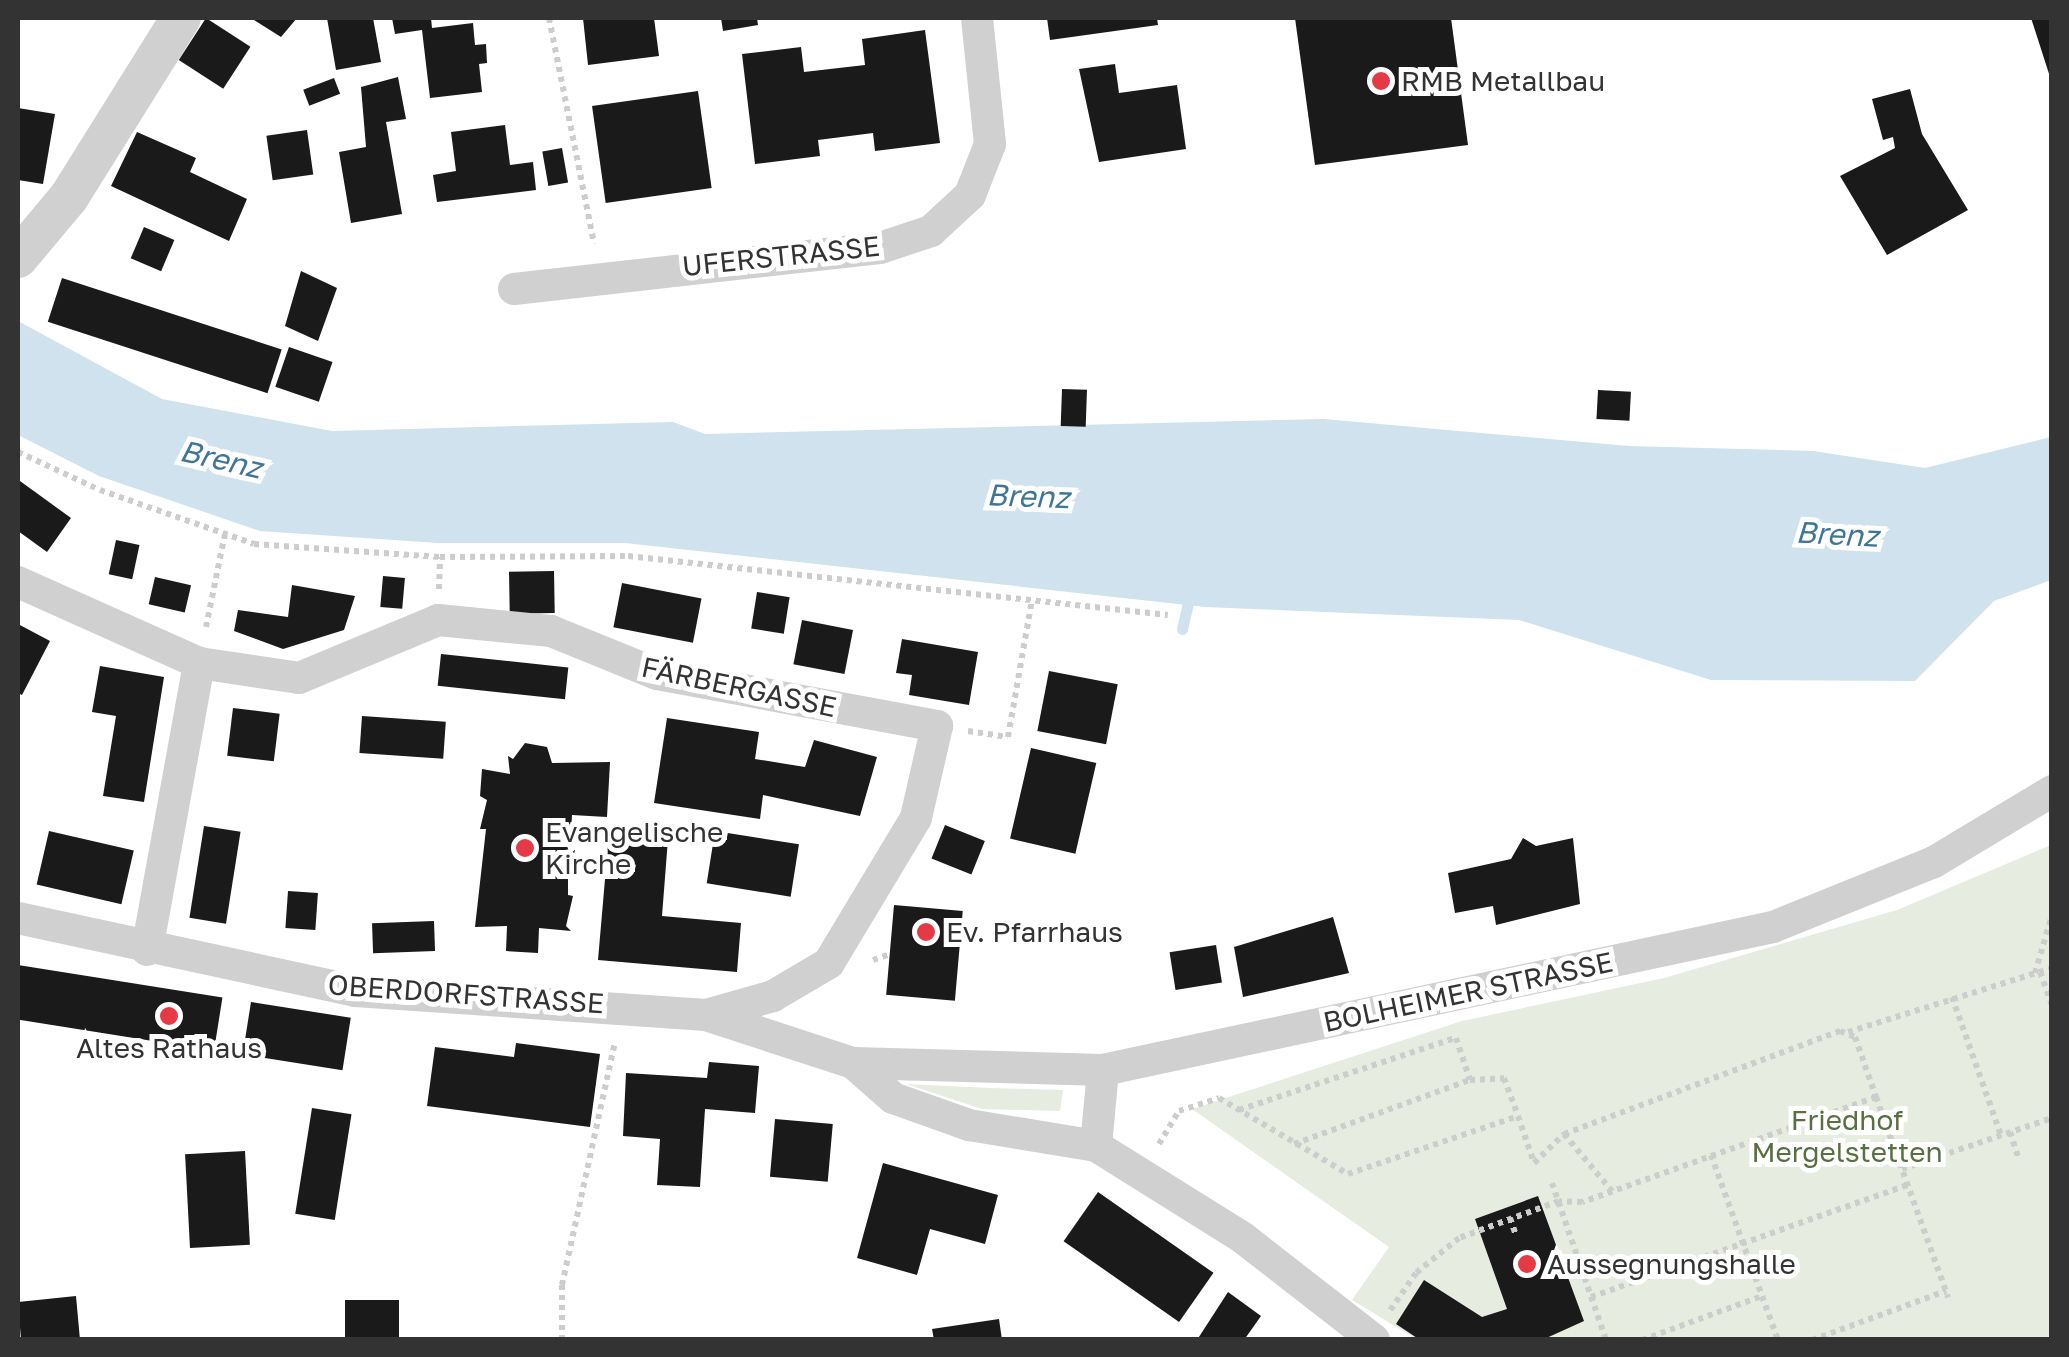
<!DOCTYPE html>
<meta charset="utf-8">
<style>
body{margin:0}
#map{position:relative;width:2069px;height:1357px;overflow:hidden;background:#fff;font-family:"Golos Text",sans-serif}
div>[style]{position:absolute}
.green>*{inset:0;background:#e6ecdf}
.water>*{inset:0;background:#cfe2ee}
.stream>*{height:11px;margin:-5.5px;padding:0 5.5px;transform-origin:5.5px;border-radius:5.5px;background:#cfe2ee}
.building>*{inset:0;background:#1a1a1a;transform-origin:0 0}
.path>*{height:6px;margin-top:-3px;transform-origin:0;background:repeating-linear-gradient(90deg,#cdcdcd 0 5px,transparent 0 10px)}
.minor>*{height:32px;margin:-16px;padding:0 16px;transform-origin:16px;border-radius:16px;background:#d0d0d0}
.tertiary>*{height:40px;margin:-20px;padding:0 20px;transform-origin:20px;border-radius:20px;background:#d0d0d0}
.dots>*{width:28px;height:28px;translate:-50% -50%;box-sizing:border-box;border:5px solid #fff;border-radius:50%}
span{translate:-50% -50%;white-space:nowrap;text-align:center;line-height:1.15;-webkit-text-stroke:10px #fff;paint-order:stroke}
.poi-label{font-size:28px;color:#333}
.left{translate:0 -50%;text-align:left}
.street-label{font-size:28px;color:#333}
.park-label{font-size:28px;color:#56703f}
.water-label{font-size:30px;color:#3f7597;font-style:italic}
.frame{position:absolute;inset:0;border:20px solid #333;pointer-events:none}
</style>
<div id="map">
<div class="green">
<i style="clip-path:polygon(2051px 845px,2051px 1339px,1416px 1339px,1352px 1300px,1389px 1247px,1192px 1109px,1462px 1021px,1664px 978px,1897px 910px)"></i>
<i style="clip-path:polygon(906px 1084px,990px 1088px,1063px 1090px,1060px 1111px,982px 1109px)"></i>
</div>
<div class="water">
<i style="clip-path:polygon(18px 321px,162px 399px,332px 431px,673px 422px,705px 434px,1324px 419px,1629px 446px,1813px 451px,1925px 468px,2051px 437px,2051px 580px,1994px 601px,1915px 681px,1711px 680px,1519px 620px,1205px 607px,625px 543px,438px 543px,260px 531px,99px 476px,18px 435px)"></i>
</div>
<div class="stream">
<i style="left:1182px;top:629px;width:36px;rotate:-77deg"></i>
</div>
<div class="building">
<i style="left:206px;top:18px;width:53px;height:50px;rotate:33deg"></i>
<i style="clip-path:polygon(251px 18px,297px 18px,281px 37px)"></i>
<i style="clip-path:polygon(327px 18px,373px 18px,381px 62px,336px 70px)"></i>
<i style="clip-path:polygon(392px 18px,431px 18px,432px 28px,473px 23px,475px 45px,486px 44px,487px 63px,479px 64px,482px 92px,430px 98px,422px 30px,395px 34px)"></i>
<i style="clip-path:polygon(583px 18px,654px 18px,659px 56px,588px 65px)"></i>
<i style="clip-path:polygon(721px 18px,757px 18px,758px 25px,723px 31px)"></i>
<i style="clip-path:polygon(1047px 18px,1157px 18px,1158px 25px,1050px 40px)"></i>
<i style="clip-path:polygon(1295px 18px,1451px 18px,1468px 145px,1315px 165px)"></i>
<i style="clip-path:polygon(2031px 18px,2052px 18px,2052px 80px,2051px 80px)"></i>
<i style="clip-path:polygon(925px 30px,940px 143px,875px 151px,873px 133px,818px 140px,820px 156px,755px 164px,742px 54px,801px 47px,804px 72px,865px 65px,862px 39px)"></i>
<i style="clip-path:polygon(1115px 64px,1119px 93px,1177px 85px,1186px 149px,1099px 162px,1079px 69px)"></i>
<i style="clip-path:polygon(398px 77px,406px 119px,386px 122px,402px 214px,351px 223px,339px 152px,366px 147px,361px 87px)"></i>
<i style="left:334px;top:78px;width:17px;height:33px;rotate:69deg"></i>
<i style="clip-path:polygon(1910px 89px,1922px 134px,1968px 210px,1887px 255px,1840px 176px,1895px 148px,1893px 137px,1883px 140px,1872px 99px)"></i>
<i style="left:698px;top:91px;width:98px;height:107px;rotate:82deg"></i>
<i style="clip-path:polygon(18px 108px,55px 114px,43px 184px,18px 180px)"></i>
<i style="clip-path:polygon(505px 125px,510px 165px,533px 162px,536px 190px,437px 202px,433px 175px,456px 171px,451px 132px)"></i>
<i style="left:307px;top:130px;width:45px;height:41px;rotate:82deg"></i>
<i style="clip-path:polygon(137px 132px,196px 158px,190px 172px,247px 199px,229px 241px,111px 186px)"></i>
<i style="left:562px;top:148px;width:35px;height:20px;rotate:80deg"></i>
<i style="left:144px;top:227px;width:33px;height:34px;rotate:23deg"></i>
<i style="clip-path:polygon(301px 271px,337px 288px,318px 341px,285px 326px)"></i>
<i style="left:62px;top:278px;width:231px;height:46px;rotate:18deg"></i>
<i style="left:289px;top:347px;width:46px;height:42px;rotate:19deg"></i>
<i style="left:1062px;top:389px;width:25px;height:37px;rotate:2deg"></i>
<i style="left:1598px;top:390px;width:33px;height:29px;rotate:3deg"></i>
<i style="clip-path:polygon(20px 481px,71px 518px,47px 552px,18px 531px)"></i>
<i style="left:116px;top:540px;width:24px;height:35px;rotate:12deg"></i>
<i style="left:554px;top:571px;width:42px;height:45px;rotate:89deg"></i>
<i style="left:383px;top:576px;width:22px;height:31px;rotate:5deg"></i>
<i style="left:155px;top:577px;width:37px;height:28px;rotate:13deg"></i>
<i style="left:622px;top:583px;width:81px;height:45px;rotate:11deg"></i>
<i style="clip-path:polygon(292px 585px,355px 596px,344px 630px,283px 649px,234px 631px,238px 610px,288px 617px)"></i>
<i style="left:757px;top:592px;width:33px;height:37px;rotate:9deg"></i>
<i style="left:802px;top:620px;width:52px;height:45px;rotate:11deg"></i>
<i style="clip-path:polygon(18px 624px,50px 641px,22px 695px,18px 693px)"></i>
<i style="clip-path:polygon(902px 639px,978px 652px,969px 705px,909px 695px,912px 675px,896px 673px)"></i>
<i style="left:441px;top:654px;width:128px;height:32px;rotate:6deg"></i>
<i style="clip-path:polygon(100px 666px,164px 677px,144px 802px,103px 796px,116px 716px,92px 712px)"></i>
<i style="left:1049px;top:671px;width:70px;height:61px;rotate:11deg"></i>
<i style="left:233px;top:708px;width:47px;height:48px;rotate:7deg"></i>
<i style="left:362px;top:716px;width:84px;height:37px;rotate:4deg"></i>
<i style="clip-path:polygon(667px 718px,759px 732px,755px 759px,805px 767px,814px 740px,877px 757px,860px 816px,763px 795px,760px 819px,654px 803px)"></i>
<i style="clip-path:polygon(525px 743px,547px 747px,552px 763px,610px 762px,607px 817px,572px 815px,570px 850px,575px 850px,569px 872px,574px 879px,568px 879px,568px 895px,573px 896px,566px 926px,571px 931px,539px 928px,538px 953px,506px 951px,507px 926px,475px 927px,486px 829px,480px 829px,487px 800px,480px 796px,482px 769px,510px 774px,508px 756px,513px 759px)"></i>
<i style="left:1031px;top:748px;width:67px;height:93px;rotate:13deg"></i>
<i style="left:945px;top:825px;width:43px;height:36px;rotate:22deg"></i>
<i style="left:204px;top:826px;width:37px;height:93px;rotate:9deg"></i>
<i style="left:49px;top:831px;width:87px;height:55px;rotate:13deg"></i>
<i style="left:715px;top:831px;width:85px;height:53px;rotate:9deg"></i>
<i style="clip-path:polygon(609px 833px,668px 839px,662px 916px,741px 923px,737px 972px,598px 960px)"></i>
<i style="clip-path:polygon(1523px 838px,1536px 846px,1573px 838px,1580px 904px,1496px 925px,1493px 906px,1455px 913px,1448px 873px,1511px 859px)"></i>
<i style="left:288px;top:891px;width:30px;height:37px;rotate:4deg"></i>
<i style="left:894px;top:905px;width:69px;height:90px;rotate:5deg"></i>
<i style="clip-path:polygon(1333px 917px,1349px 973px,1243px 997px,1234px 947px)"></i>
<i style="left:434px;top:921px;width:30px;height:62px;rotate:88deg"></i>
<i style="left:1216px;top:945px;width:38px;height:47px;rotate:81deg"></i>
<i style="left:18px;top:965px;width:207px;height:54px;rotate:9deg"></i>
<i style="left:251px;top:1002px;width:101px;height:53px;rotate:9deg"></i>
<i style="clip-path:polygon(516px 1043px,600px 1054px,590px 1127px,427px 1106px,435px 1047px,514px 1057px)"></i>
<i style="clip-path:polygon(709px 1062px,759px 1066px,755px 1113px,705px 1109px,700px 1187px,657px 1185px,660px 1139px,623px 1136px,626px 1073px,707px 1078px)"></i>
<i style="left:312px;top:1108px;width:40px;height:107px;rotate:9deg"></i>
<i style="left:775px;top:1119px;width:58px;height:58px;rotate:5deg"></i>
<i style="left:245px;top:1151px;width:94px;height:60px;rotate:87deg"></i>
<i style="clip-path:polygon(883px 1163px,998px 1195px,985px 1244px,930px 1229px,917px 1275px,857px 1258px)"></i>
<i style="left:1098px;top:1192px;width:141px;height:60px;rotate:35deg"></i>
<i style="clip-path:polygon(1538px 1196px,1584px 1321px,1542px 1340px,1420px 1340px,1396px 1324px,1424px 1280px,1482px 1317px,1507px 1309px,1475px 1219px)"></i>
<i style="clip-path:polygon(1228px 1292px,1261px 1316px,1244px 1340px,1197px 1340px)"></i>
<i style="clip-path:polygon(76px 1296px,80px 1340px,21px 1340px,18px 1302px)"></i>
<i style="left:345px;top:1300px;width:54px;height:40px"></i>
<i style="clip-path:polygon(999px 1319px,1002px 1340px,934px 1340px,932px 1329px)"></i>
</div>
<div class="path">
<i style="left:549px;top:18px;width:230px;rotate:78.7deg"></i>
<i style="left:18px;top:452px;width:90px;rotate:24.9deg"></i>
<i style="left:100px;top:490px;width:163px;rotate:19.3deg"></i>
<i style="left:254px;top:544px;width:186px;rotate:4deg"></i>
<i style="left:440px;top:557px;width:188px;rotate:-0.3deg"></i>
<i style="left:628px;top:556px;width:543px;rotate:6.24deg"></i>
<i style="left:439px;top:589px;width:32px;rotate:-88deg"></i>
<i style="left:206px;top:627px;width:95px;rotate:-78.5deg"></i>
<i style="left:968px;top:731px;width:40px;rotate:8.5deg"></i>
<i style="left:1008px;top:737px;width:139px;rotate:-80.1deg"></i>
<i style="left:873px;top:960px;width:18px;rotate:-19deg"></i>
<i style="left:2040px;top:972px;width:35px;rotate:70deg"></i>
<i style="left:2035px;top:973px;width:60px;rotate:-73.7deg"></i>
<i style="left:1952px;top:997px;width:146px;rotate:70.5deg"></i>
<i style="left:1848px;top:1032px;width:214px;rotate:-17.4deg"></i>
<i style="left:1876px;top:1097px;width:213px;rotate:70.2deg"></i>
<i style="left:1239px;top:1110px;width:229px;rotate:-18.4deg"></i>
<i style="left:1456px;top:1038px;width:44px;rotate:71.6deg"></i>
<i style="left:2010px;top:1132px;width:28px;rotate:72deg"></i>
<i style="left:1564px;top:1134px;width:75px;rotate:49.9deg"></i>
<i style="left:1159px;top:1144px;width:39px;rotate:-59deg"></i>
<i style="left:1179px;top:1111px;width:42px;rotate:-18deg"></i>
<i style="left:1219px;top:1098px;width:150px;rotate:30.5deg"></i>
<i style="left:1348px;top:1174px;width:180px;rotate:-18.8deg"></i>
<i style="left:1518px;top:1116px;width:50px;rotate:71.2deg"></i>
<i style="left:1534px;top:1163px;width:42px;rotate:-44deg"></i>
<i style="left:1564px;top:1134px;width:295px;rotate:-20.5deg"></i>
<i style="left:1840px;top:1031px;width:16px;rotate:22deg"></i>
<i style="left:1855px;top:1037px;width:64px;rotate:70.7deg"></i>
<i style="left:1876px;top:1097px;width:312px;rotate:160.3deg"></i>
<i style="left:1582px;top:1202px;width:23px;rotate:-178deg"></i>
<i style="left:1559px;top:1201px;width:107px;rotate:159.7deg"></i>
<i style="left:1459px;top:1238px;width:55px;rotate:140.9deg"></i>
<i style="left:1416px;top:1273px;width:47px;rotate:124.7deg"></i>
<i style="left:1294px;top:1144px;width:187px;rotate:-20deg"></i>
<i style="left:1470px;top:1080px;width:34px;rotate:-3deg"></i>
<i style="left:1504px;top:1078px;width:40px;rotate:69.8deg"></i>
<i style="left:1711px;top:1155px;width:197px;rotate:70.1deg"></i>
<i style="left:1902px;top:1169px;width:158px;rotate:-18.8deg"></i>
<i style="left:1552px;top:1183px;width:166px;rotate:71deg"></i>
<i style="left:1510px;top:1218px;width:18px;rotate:71deg"></i>
<i style="left:1591px;top:1297px;width:336px;rotate:-19.5deg"></i>
<i style="left:562px;top:1340px;width:55px;rotate:-90deg"></i>
<i style="left:562px;top:1285px;width:249px;rotate:-77.7deg"></i>
<i style="left:1642px;top:1340px;width:128px;rotate:-20.1deg"></i>
<i style="left:1812px;top:1340px;width:143px;rotate:-20.1deg"></i>
</div>
<div class="minor">
<i style="left:514px;top:289px;width:368px;rotate:-6.4deg"></i>
<i style="left:880px;top:248px;width:54px;rotate:-18.4deg"></i>
<i style="left:931px;top:231px;width:53px;rotate:-42.7deg"></i>
<i style="left:970px;top:195px;width:55px;rotate:-68.6deg"></i>
<i style="left:990px;top:144px;width:127px;rotate:-95.9deg"></i>
<i style="left:18px;top:582px;width:198px;rotate:24.1deg"></i>
<i style="left:199px;top:663px;width:101px;rotate:8.5deg"></i>
<i style="left:299px;top:678px;width:151px;rotate:-22.6deg"></i>
<i style="left:438px;top:620px;width:114px;rotate:5.6deg"></i>
<i style="left:551px;top:631px;width:114px;rotate:22.1deg"></i>
<i style="left:657px;top:674px;width:285px;rotate:10.5deg"></i>
<i style="left:937px;top:726px;width:94px;rotate:102.9deg"></i>
<i style="left:916px;top:818px;width:169px;rotate:121deg"></i>
<i style="left:829px;top:963px;width:65px;rotate:149.5deg"></i>
<i style="left:773px;top:996px;width:70px;rotate:164.2deg"></i>
<i style="left:18px;top:918px;width:345px;rotate:12.2deg"></i>
<i style="left:355px;top:991px;width:352px;rotate:3.9deg"></i>
<i style="left:706px;top:1015px;width:155px;rotate:18.1deg"></i>
<i style="left:853px;top:1063px;width:250px;rotate:1.6deg"></i>
<i style="left:1103px;top:1070px;width:685px;rotate:-12.05deg"></i>
<i style="left:1773px;top:927px;width:174px;rotate:-22deg"></i>
<i style="left:1934px;top:862px;width:138px;rotate:-31deg"></i>
<i style="left:147px;top:950px;width:292px;rotate:-79.7deg"></i>
<i style="left:853px;top:1063px;width:53px;rotate:41.2deg"></i>
<i style="left:893px;top:1098px;width:81px;rotate:19.6deg"></i>
<i style="left:969px;top:1125px;width:129px;rotate:9.4deg"></i>
<i style="left:1096px;top:1146px;width:173px;rotate:32deg"></i>
<i style="left:1243px;top:1238px;width:166px;rotate:37.9deg"></i>
<i style="left:1096px;top:1146px;width:76px;rotate:-84.7deg"></i>
</div>
<div class="tertiary">
<i style="left:18px;top:258px;width:80px;rotate:-50.1deg"></i>
<i style="left:69px;top:197px;width:211px;rotate:-58deg"></i>
</div>
<div class="dots">
<i style="left:1381px;top:81px;background:#e63946"></i>
<i style="left:525px;top:848px;background:#e63946"></i>
<i style="left:926px;top:932px;background:#e63946"></i>
<i style="left:169px;top:1016px;background:#e63946"></i>
<i style="left:1527px;top:1264px;background:#e63946"></i>
</div>
<div class="poi-label">
<span class="left" style="left:1401px;top:81px">RMB Metallbau</span>
<span class="left" style="left:545px;top:848px">Evangelische<br>Kirche</span>
<span class="left" style="left:946px;top:932px">Ev. Pfarrhaus</span>
<span style="left:169px;top:1048px">Altes Rathaus</span>
<span class="left" style="left:1547px;top:1264px">Aussegnungshalle</span>
</div>
<div class="street-label">
<span style="left:781px;top:256px;rotate:-6deg">UFERSTRASSE</span>
<span style="left:739px;top:687px;rotate:12deg">FÄRBERGASSE</span>
<span style="left:1468px;top:992px;rotate:-12deg">BOLHEIMER STRASSE</span>
<span style="left:466px;top:994px;rotate:4deg">OBERDORFSTRASSE</span>
</div>
<div class="park-label">
<span style="left:1847px;top:1136px">Friedhof<br>Mergelstetten</span>
</div>
<div class="water-label">
<span style="left:221px;top:459px;rotate:13deg">Brenz</span>
<span style="left:1028px;top:496px;rotate:2deg">Brenz</span>
<span style="left:1837px;top:534px;rotate:3deg">Brenz</span>
</div>
<div class="frame"></div>
</div>
